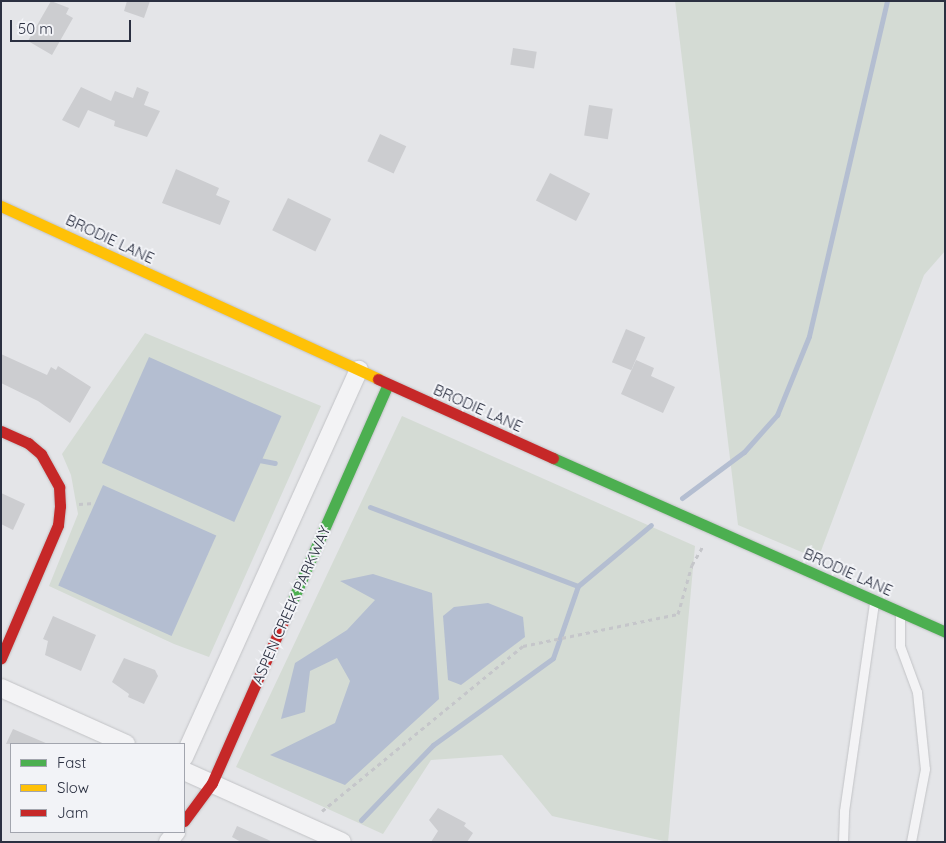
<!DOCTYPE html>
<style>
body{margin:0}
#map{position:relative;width:946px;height:843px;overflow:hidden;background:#e4e5e8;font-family:Quicksand,sans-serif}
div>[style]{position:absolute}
.green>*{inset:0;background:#d4dbd4}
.water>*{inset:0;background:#b4bed1;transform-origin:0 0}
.stream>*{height:5px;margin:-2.5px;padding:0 2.5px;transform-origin:2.5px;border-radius:2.5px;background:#b4bed1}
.building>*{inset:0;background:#cccdd0;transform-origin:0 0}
.path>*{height:3px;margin-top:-1.5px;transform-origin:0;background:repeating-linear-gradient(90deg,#c5c6ca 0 4px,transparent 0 8px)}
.roads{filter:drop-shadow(0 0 1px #c2c3c6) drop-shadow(0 0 1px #c2c3c6)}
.lane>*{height:9px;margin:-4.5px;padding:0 4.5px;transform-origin:4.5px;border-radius:4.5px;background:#f3f3f5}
.street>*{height:18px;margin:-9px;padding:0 9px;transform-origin:9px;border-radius:9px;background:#f3f3f5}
.fast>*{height:11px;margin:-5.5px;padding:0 5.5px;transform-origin:5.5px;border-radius:5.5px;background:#4caf50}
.slow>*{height:11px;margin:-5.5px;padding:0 5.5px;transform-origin:5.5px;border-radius:5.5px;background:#ffc107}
.jam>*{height:11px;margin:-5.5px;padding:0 5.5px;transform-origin:5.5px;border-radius:5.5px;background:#c62828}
span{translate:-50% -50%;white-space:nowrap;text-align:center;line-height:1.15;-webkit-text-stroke:4px #f2f3f7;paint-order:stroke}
.street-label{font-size:15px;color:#2b3041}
.frame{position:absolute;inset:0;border:2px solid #2b3041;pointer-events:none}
.legend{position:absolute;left:10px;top:743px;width:175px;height:90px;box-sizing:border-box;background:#f2f3f7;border:1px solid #a2a5ae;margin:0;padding:6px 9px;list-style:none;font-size:15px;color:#2b3041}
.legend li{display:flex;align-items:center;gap:10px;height:25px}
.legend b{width:25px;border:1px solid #a2a5ae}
.scale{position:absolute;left:10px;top:20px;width:121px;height:22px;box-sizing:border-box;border:2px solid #2b3041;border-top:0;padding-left:6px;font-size:15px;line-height:18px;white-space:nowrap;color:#2b3041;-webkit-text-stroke:4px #f2f3f7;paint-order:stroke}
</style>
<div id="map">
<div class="green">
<i style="clip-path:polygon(675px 1px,945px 1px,945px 251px,924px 275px,818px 559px,738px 525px)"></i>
<i style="clip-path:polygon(145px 333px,321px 406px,209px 657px,174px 644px,49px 586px,78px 514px,71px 475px,62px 454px)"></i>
<i style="clip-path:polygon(402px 416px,695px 546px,668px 842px,552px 816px,502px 755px,431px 760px,383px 834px,236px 767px)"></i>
</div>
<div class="water">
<i style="left:149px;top:357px;width:145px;height:116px;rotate:24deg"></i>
<i style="left:103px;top:485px;width:124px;height:110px;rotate:24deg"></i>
<i style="clip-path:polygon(373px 574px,432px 593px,439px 699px,345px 785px,270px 755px,335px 723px,350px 681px,337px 658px,310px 671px,305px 712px,281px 719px,295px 663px,347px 630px,375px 600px,340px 581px)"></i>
<i style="clip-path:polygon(488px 603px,523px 617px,525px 637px,461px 685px,448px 680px,443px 616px,454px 607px)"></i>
</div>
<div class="stream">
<i style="left:259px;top:460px;width:16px;rotate:11deg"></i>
<i style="left:682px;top:498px;width:77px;rotate:-36.6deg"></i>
<i style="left:744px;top:452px;width:50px;rotate:-48.3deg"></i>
<i style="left:777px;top:415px;width:85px;rotate:-67.9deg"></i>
<i style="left:809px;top:336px;width:344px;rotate:-76.9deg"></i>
<i style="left:370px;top:507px;width:222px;rotate:20.8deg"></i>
<i style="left:578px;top:586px;width:95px;rotate:-39.9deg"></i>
<i style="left:361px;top:820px;width:104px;rotate:-46.2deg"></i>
<i style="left:433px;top:745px;width:148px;rotate:-35.9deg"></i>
<i style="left:553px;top:658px;width:76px;rotate:-70.9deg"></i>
</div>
<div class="building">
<i style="clip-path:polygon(51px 1px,69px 8px,66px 14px,73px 18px,52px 55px,28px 41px)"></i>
<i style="clip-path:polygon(127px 1px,150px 1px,144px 18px,124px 11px)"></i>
<i style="left:513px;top:48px;width:24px;height:17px;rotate:9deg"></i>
<i style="clip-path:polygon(81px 87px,111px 101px,115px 91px,133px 98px,137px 87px,149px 92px,144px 105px,160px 111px,147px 137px,114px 126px,115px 121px,88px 110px,79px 128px,62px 120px)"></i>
<i style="left:589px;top:105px;width:24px;height:31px;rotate:9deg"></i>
<i style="left:380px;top:134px;width:29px;height:30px;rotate:25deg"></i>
<i style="clip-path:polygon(176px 169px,219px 188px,216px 195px,230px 201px,220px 225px,162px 203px)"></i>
<i style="left:550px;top:173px;width:45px;height:31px;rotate:27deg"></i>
<i style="left:288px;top:198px;width:48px;height:36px;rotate:26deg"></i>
<i style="left:626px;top:329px;width:21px;height:36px;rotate:23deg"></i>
<i style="clip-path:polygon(1px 354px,47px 375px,51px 367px,56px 370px,58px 366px,91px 387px,70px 423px,38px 401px,1px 383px)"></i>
<i style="clip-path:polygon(636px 360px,654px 368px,651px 376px,675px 387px,663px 413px,621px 394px)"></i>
<i style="clip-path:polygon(1px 493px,25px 504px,13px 530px,1px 524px)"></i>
<i style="clip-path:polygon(53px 616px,96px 635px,81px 671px,45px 655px,48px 641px,43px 639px)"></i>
<i style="clip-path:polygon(124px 658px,155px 670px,158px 676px,144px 704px,128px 697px,129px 694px,112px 682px)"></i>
<i style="clip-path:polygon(13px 729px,48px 744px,6px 744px)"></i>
<i style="clip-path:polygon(438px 808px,466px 823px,464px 826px,473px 833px,467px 842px,431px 842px,438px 831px,429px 820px)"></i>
<i style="clip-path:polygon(237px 826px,273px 842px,241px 842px,232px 837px)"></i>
</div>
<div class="path">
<i style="left:79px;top:504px;width:15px;rotate:-4deg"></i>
<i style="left:322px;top:811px;width:260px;rotate:-39.4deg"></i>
<i style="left:523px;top:646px;width:158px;rotate:-11.7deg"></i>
<i style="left:678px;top:614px;width:51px;rotate:-74.1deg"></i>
<i style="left:692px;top:565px;width:22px;rotate:-60deg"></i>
</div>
<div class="roads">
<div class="lane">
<i style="left:900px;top:615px;width:31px;rotate:90deg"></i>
<i style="left:900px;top:646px;width:49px;rotate:69.7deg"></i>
<i style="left:917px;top:692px;width:77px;rotate:84.1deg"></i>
<i style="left:925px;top:769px;width:74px;rotate:100.9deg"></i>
<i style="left:843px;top:842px;width:31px;rotate:-88deg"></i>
<i style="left:844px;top:811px;width:209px;rotate:-81.8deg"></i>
</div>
<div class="street">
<i style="left:1px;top:688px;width:137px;rotate:24.1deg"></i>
<i style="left:184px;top:757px;width:425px;rotate:-65.7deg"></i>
<i style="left:184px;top:771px;width:173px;rotate:24.2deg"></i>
<i style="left:168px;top:842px;width:13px;rotate:-51deg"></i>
</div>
<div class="fast">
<i style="left:553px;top:458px;width:429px;rotate:23.9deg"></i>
<i style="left:287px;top:613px;width:250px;rotate:-66.2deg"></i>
</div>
<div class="slow">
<i style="left:1px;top:206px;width:415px;rotate:24.6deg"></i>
</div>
<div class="jam">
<i style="left:378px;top:379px;width:192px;rotate:24.3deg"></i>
<i style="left:1px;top:431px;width:30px;rotate:24deg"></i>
<i style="left:28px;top:443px;width:17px;rotate:40deg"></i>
<i style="left:41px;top:454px;width:38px;rotate:61deg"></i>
<i style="left:59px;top:487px;width:19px;rotate:87deg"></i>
<i style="left:60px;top:506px;width:19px;rotate:96deg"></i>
<i style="left:58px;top:525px;width:145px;rotate:113.2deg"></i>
<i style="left:184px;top:821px;width:47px;rotate:-53.6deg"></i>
<i style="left:212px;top:783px;width:186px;rotate:-66.2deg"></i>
</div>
</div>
<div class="street-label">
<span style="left:110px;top:239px;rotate:25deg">BRODIE LANE</span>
<span style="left:478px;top:408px;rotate:24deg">BRODIE LANE</span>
<span style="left:848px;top:572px;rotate:24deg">BRODIE LANE</span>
<span style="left:291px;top:605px;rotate:-66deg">ASPEN CREEK PARKWAY</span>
</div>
<div class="frame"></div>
<ul class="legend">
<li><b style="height:6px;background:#4caf50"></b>Fast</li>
<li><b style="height:6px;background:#ffc107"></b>Slow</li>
<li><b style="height:6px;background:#c62828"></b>Jam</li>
</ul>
<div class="scale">50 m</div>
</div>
